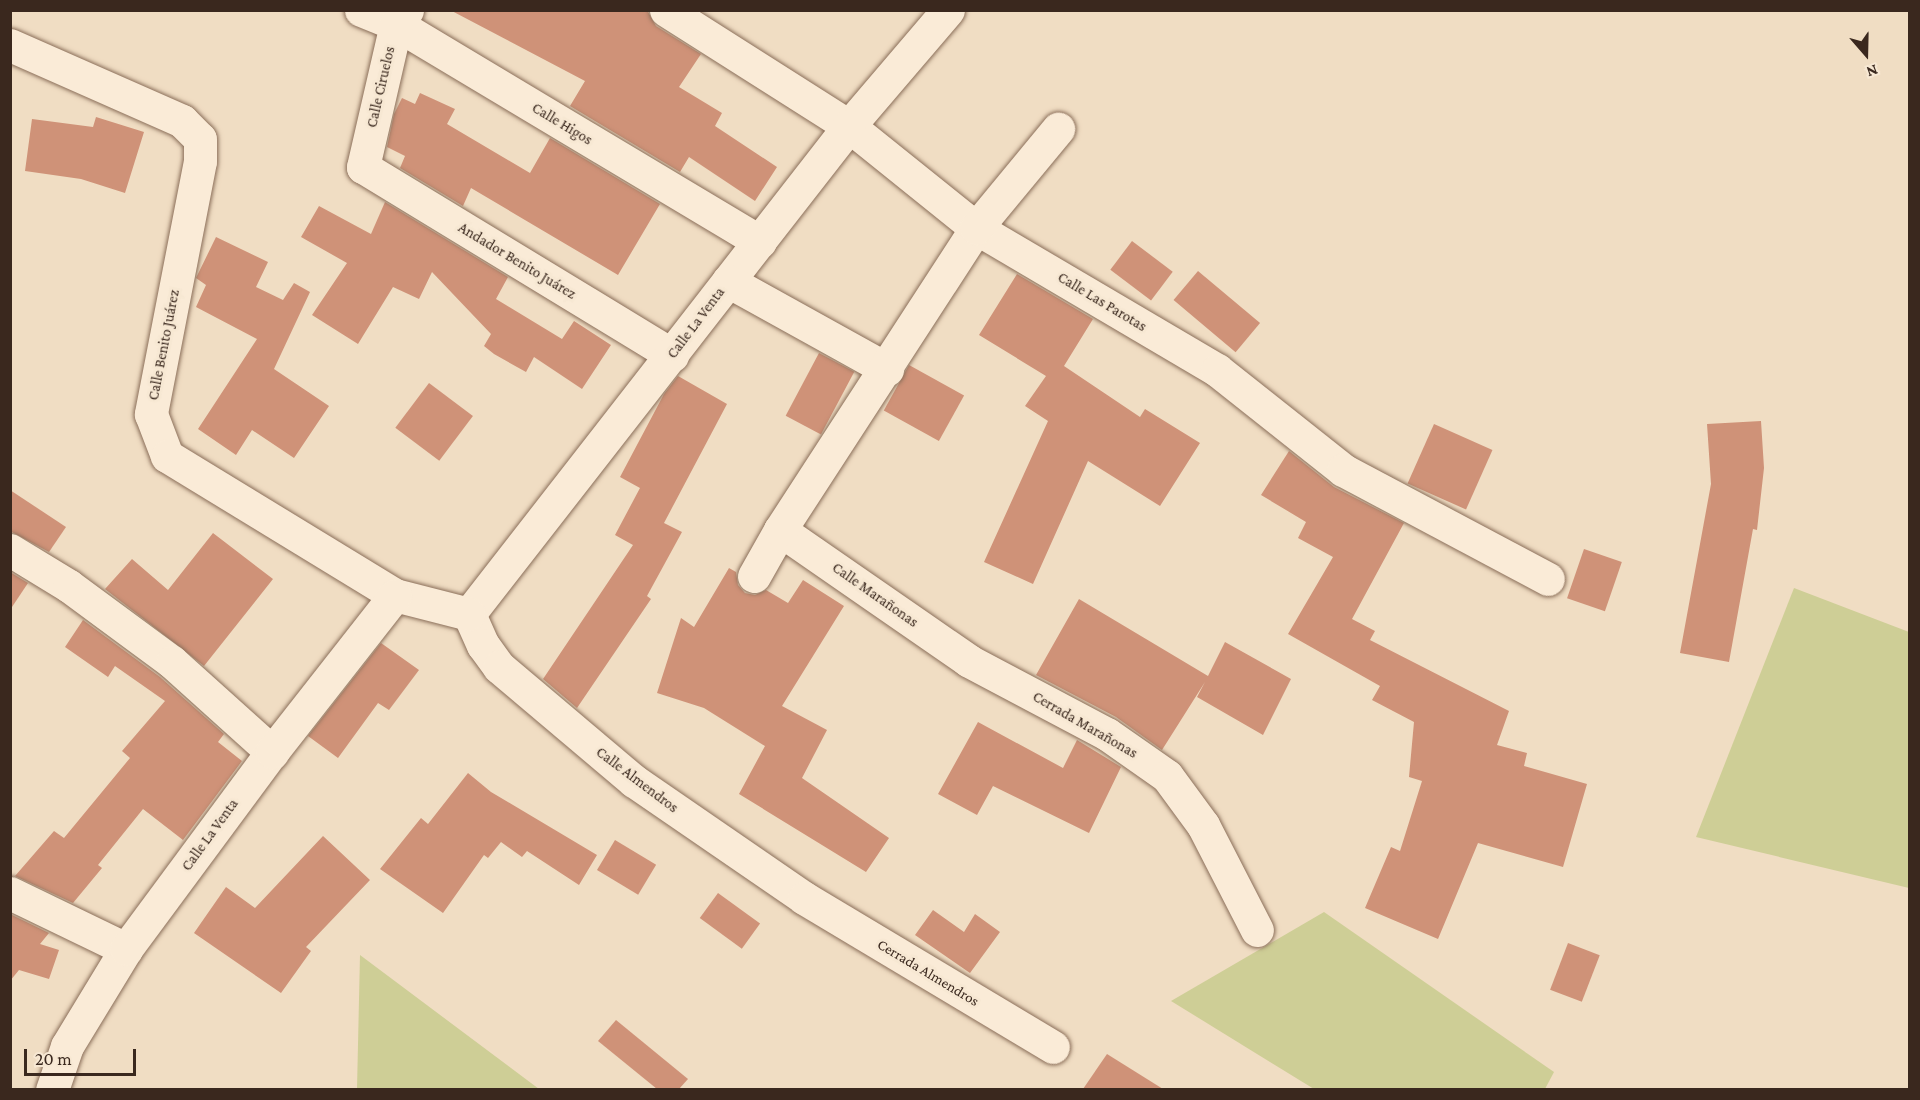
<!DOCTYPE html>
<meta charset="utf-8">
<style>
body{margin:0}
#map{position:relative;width:1920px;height:1100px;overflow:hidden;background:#f0ddc3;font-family:"Crimson Pro",serif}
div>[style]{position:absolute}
.green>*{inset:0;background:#cece96}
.building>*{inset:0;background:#cf9278;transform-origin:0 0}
.roads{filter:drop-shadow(0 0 2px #8a6e59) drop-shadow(0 0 2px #8a6e59)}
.minor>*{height:33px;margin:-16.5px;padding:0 16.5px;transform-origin:16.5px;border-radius:16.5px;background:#faebd7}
span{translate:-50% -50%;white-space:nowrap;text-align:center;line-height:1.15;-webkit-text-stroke:6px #f7e8d3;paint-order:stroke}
.street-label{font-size:15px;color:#3a281e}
.frame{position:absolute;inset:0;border:12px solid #3a281e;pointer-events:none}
.north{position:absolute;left:1836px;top:24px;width:60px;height:60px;-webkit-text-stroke:4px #f7e8d3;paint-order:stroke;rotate:160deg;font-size:16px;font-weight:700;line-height:24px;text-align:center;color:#3a281e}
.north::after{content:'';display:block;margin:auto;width:21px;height:27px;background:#3a281e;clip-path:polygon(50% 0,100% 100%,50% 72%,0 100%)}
.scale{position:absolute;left:24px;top:1049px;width:112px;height:27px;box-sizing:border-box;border:3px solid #3a281e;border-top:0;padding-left:8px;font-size:18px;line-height:21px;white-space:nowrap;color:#3a281e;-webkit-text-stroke:4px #f7e8d3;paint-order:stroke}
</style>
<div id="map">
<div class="green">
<i style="clip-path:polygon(1794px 588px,1909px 632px,1909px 888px,1696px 837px)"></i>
<i style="clip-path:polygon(1324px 912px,1554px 1072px,1545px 1089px,1314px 1089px,1171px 1001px)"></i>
<i style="clip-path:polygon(360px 955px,539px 1089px,357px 1089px)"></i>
</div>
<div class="building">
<i style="clip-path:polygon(450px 10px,647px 10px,656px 26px,701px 54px,679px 87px,722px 113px,715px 126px,777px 167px,755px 201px,689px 157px,680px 172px,570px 106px,585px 81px)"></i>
<i style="clip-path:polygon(420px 93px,455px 109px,447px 124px,530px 173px,550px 138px,660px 204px,618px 275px,471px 188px,463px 206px,400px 168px,405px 156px,387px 147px,394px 114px,402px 98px,415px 104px)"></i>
<i style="clip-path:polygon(96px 117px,144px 132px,125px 193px,81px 179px,25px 171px,32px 119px,93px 127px)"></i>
<i style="clip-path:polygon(385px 202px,508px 277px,496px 299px,562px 339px,574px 321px,611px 345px,582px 389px,534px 357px,526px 372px,494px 354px,484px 346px,491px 334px,432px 272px,419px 299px,393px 287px,358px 344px,312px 315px,347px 263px,301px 237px,319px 206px,371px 234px)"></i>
<i style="clip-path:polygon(216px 237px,268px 262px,256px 287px,283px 300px,294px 283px,310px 292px,274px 369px,329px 406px,294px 458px,252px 430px,236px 455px,198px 429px,257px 339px,196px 307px,206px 285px,196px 278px)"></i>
<i style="left:1132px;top:241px;width:51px;height:36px;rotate:37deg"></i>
<i style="left:1198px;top:271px;width:81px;height:38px;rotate:40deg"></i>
<i style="clip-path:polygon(1017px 274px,1093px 319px,1064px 366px,1140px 417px,1145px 409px,1200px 443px,1160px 506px,1088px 461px,1033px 584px,984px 562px,1048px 421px,1025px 406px,1046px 376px,979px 335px)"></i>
<i style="left:819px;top:353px;width:40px;height:71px;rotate:28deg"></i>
<i style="left:909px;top:365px;width:63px;height:52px;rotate:29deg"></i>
<i style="clip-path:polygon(678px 376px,727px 404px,664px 523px,682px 532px,647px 596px,651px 599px,577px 708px,543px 679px,633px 545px,615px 535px,640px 488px,620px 477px,664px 394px)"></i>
<i style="left:429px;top:383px;width:55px;height:56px;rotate:37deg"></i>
<i style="clip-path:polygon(1761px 421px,1764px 468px,1757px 530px,1753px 529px,1729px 662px,1680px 653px,1711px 484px,1707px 424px)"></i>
<i style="left:1434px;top:424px;width:64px;height:65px;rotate:24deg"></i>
<i style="clip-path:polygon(1289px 451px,1334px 487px,1404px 523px,1352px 619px,1375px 631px,1370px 640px,1509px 711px,1497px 745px,1527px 753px,1524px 766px,1587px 784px,1563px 867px,1478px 843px,1438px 939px,1365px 908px,1391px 847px,1400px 851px,1422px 781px,1409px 777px,1414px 722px,1372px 700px,1380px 686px,1288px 634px,1333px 557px,1298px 538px,1306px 522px,1261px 495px)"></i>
<i style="clip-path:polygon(10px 490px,66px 527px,49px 552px,10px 531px)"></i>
<i style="clip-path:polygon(213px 533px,273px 579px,204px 666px,105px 589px,132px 559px,168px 590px)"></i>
<i style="left:1584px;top:549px;width:40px;height:52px;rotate:19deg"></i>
<i style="clip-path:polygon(729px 568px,736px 572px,738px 585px,745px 593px,755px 595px,766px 590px,788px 603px,803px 580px,844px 606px,782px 706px,827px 730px,802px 778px,889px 838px,866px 872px,739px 794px,765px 746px,704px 708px,657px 693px,681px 618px,694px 627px)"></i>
<i style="clip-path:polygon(10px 572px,28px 583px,10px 610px)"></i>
<i style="clip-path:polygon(1079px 599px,1208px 676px,1225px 642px,1291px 679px,1263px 735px,1197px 697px,1205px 682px,1162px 750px,1116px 717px,1036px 675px)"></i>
<i style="clip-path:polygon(83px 620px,160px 677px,224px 734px,218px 742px,242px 761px,183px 840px,143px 809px,98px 865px,102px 868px,73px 903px,15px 876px,54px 831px,64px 838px,130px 758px,122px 751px,165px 701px,115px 666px,108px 677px,65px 647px)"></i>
<i style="clip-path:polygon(381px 643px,419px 670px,389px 710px,378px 703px,338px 758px,308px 736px)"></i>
<i style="clip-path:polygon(978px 722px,1063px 768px,1077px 740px,1121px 767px,1089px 833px,993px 786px,977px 815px,938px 794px)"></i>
<i style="clip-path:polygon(468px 773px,491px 792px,597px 855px,579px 885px,527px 851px,522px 857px,501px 842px,488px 858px,484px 855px,443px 913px,380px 869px,421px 818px,428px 824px)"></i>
<i style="clip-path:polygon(323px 836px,370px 880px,306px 947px,311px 951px,281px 993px,194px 933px,226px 887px,255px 908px)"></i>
<i style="left:615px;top:840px;width:48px;height:35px;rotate:31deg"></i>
<i style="left:718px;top:893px;width:52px;height:31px;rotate:36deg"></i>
<i style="clip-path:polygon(933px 910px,964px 932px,975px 914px,1000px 932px,970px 973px,915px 935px)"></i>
<i style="clip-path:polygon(10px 914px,49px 933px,40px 944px,59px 950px,49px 979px,19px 970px,10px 981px)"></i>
<i style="left:1568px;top:943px;width:34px;height:50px;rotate:21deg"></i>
<i style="clip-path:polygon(616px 1020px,688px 1079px,679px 1089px,657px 1089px,598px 1041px)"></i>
<i style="clip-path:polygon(1107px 1054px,1163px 1089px,1083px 1089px)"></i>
</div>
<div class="roads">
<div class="minor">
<i style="left:361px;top:10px;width:38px;rotate:22deg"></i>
<i style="left:396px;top:24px;width:424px;rotate:30.9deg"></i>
<i style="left:407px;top:10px;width:18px;rotate:128deg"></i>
<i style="left:396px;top:24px;width:147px;rotate:103deg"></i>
<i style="left:363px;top:167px;width:362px;rotate:31.3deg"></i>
<i style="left:666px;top:10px;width:217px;rotate:32.4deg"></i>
<i style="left:849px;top:126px;width:163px;rotate:38.8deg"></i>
<i style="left:976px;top:228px;width:280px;rotate:30.5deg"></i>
<i style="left:1217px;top:370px;width:161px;rotate:38.4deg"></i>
<i style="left:1343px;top:470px;width:232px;rotate:28deg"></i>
<i style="left:948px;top:10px;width:153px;rotate:130.5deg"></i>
<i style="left:849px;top:126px;width:619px;rotate:127.91deg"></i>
<i style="left:469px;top:614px;width:34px;rotate:66deg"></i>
<i style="left:483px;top:645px;width:27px;rotate:54deg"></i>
<i style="left:499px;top:667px;width:177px;rotate:40.2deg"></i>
<i style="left:634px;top:781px;width:206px;rotate:34.5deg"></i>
<i style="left:804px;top:898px;width:290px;rotate:30.9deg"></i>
<i style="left:10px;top:45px;width:188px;rotate:23.8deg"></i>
<i style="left:182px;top:121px;width:25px;rotate:45deg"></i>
<i style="left:200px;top:139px;width:22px;rotate:90deg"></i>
<i style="left:200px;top:161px;width:258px;rotate:101deg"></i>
<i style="left:151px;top:414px;width:45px;rotate:69.1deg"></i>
<i style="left:167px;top:456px;width:267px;rotate:31.4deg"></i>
<i style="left:395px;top:595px;width:76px;rotate:14.4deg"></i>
<i style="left:728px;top:281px;width:182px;rotate:29deg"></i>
<i style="left:780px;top:530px;width:230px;rotate:34.7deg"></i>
<i style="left:969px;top:661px;width:156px;rotate:27.9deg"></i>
<i style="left:1107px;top:734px;width:73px;rotate:35deg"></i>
<i style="left:1167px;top:776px;width:61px;rotate:53.7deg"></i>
<i style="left:1203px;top:825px;width:118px;rotate:62.8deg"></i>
<i style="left:10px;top:550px;width:69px;rotate:31.4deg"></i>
<i style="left:69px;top:586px;width:128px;rotate:36.4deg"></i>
<i style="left:172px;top:662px;width:135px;rotate:42deg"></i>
<i style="left:754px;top:576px;width:53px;rotate:-60.5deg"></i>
<i style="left:780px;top:530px;width:360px;rotate:-57deg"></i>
<i style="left:976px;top:228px;width:129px;rotate:-50.4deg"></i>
<i style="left:10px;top:893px;width:129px;rotate:25.8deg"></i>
<i style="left:52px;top:1090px;width:46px;rotate:-71.2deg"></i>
<i style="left:67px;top:1046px;width:114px;rotate:-58.7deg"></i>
<i style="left:126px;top:949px;width:245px;rotate:-53.5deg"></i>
<i style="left:272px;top:752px;width:199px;rotate:-51.9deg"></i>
</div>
</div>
<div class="street-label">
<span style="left:381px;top:87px;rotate:-77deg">Calle Ciruelos</span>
<span style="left:562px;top:124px;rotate:31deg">Calle Higos</span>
<span style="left:517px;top:261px;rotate:31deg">Andador Benito Juárez</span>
<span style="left:1102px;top:302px;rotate:31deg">Calle Las Parotas</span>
<span style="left:696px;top:323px;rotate:-53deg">Calle La Venta</span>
<span style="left:164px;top:345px;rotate:-79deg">Calle Benito Juárez</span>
<span style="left:875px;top:595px;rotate:35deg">Calle Marañonas</span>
<span style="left:1085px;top:725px;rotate:30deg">Cerrada Marañonas</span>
<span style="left:637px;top:780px;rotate:37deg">Calle Almendros</span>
<span style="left:210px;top:835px;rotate:-54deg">Calle La Venta</span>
<span style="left:928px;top:973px;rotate:31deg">Cerrada Almendros</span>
</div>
<div class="frame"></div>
<div class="north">N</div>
<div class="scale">20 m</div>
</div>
